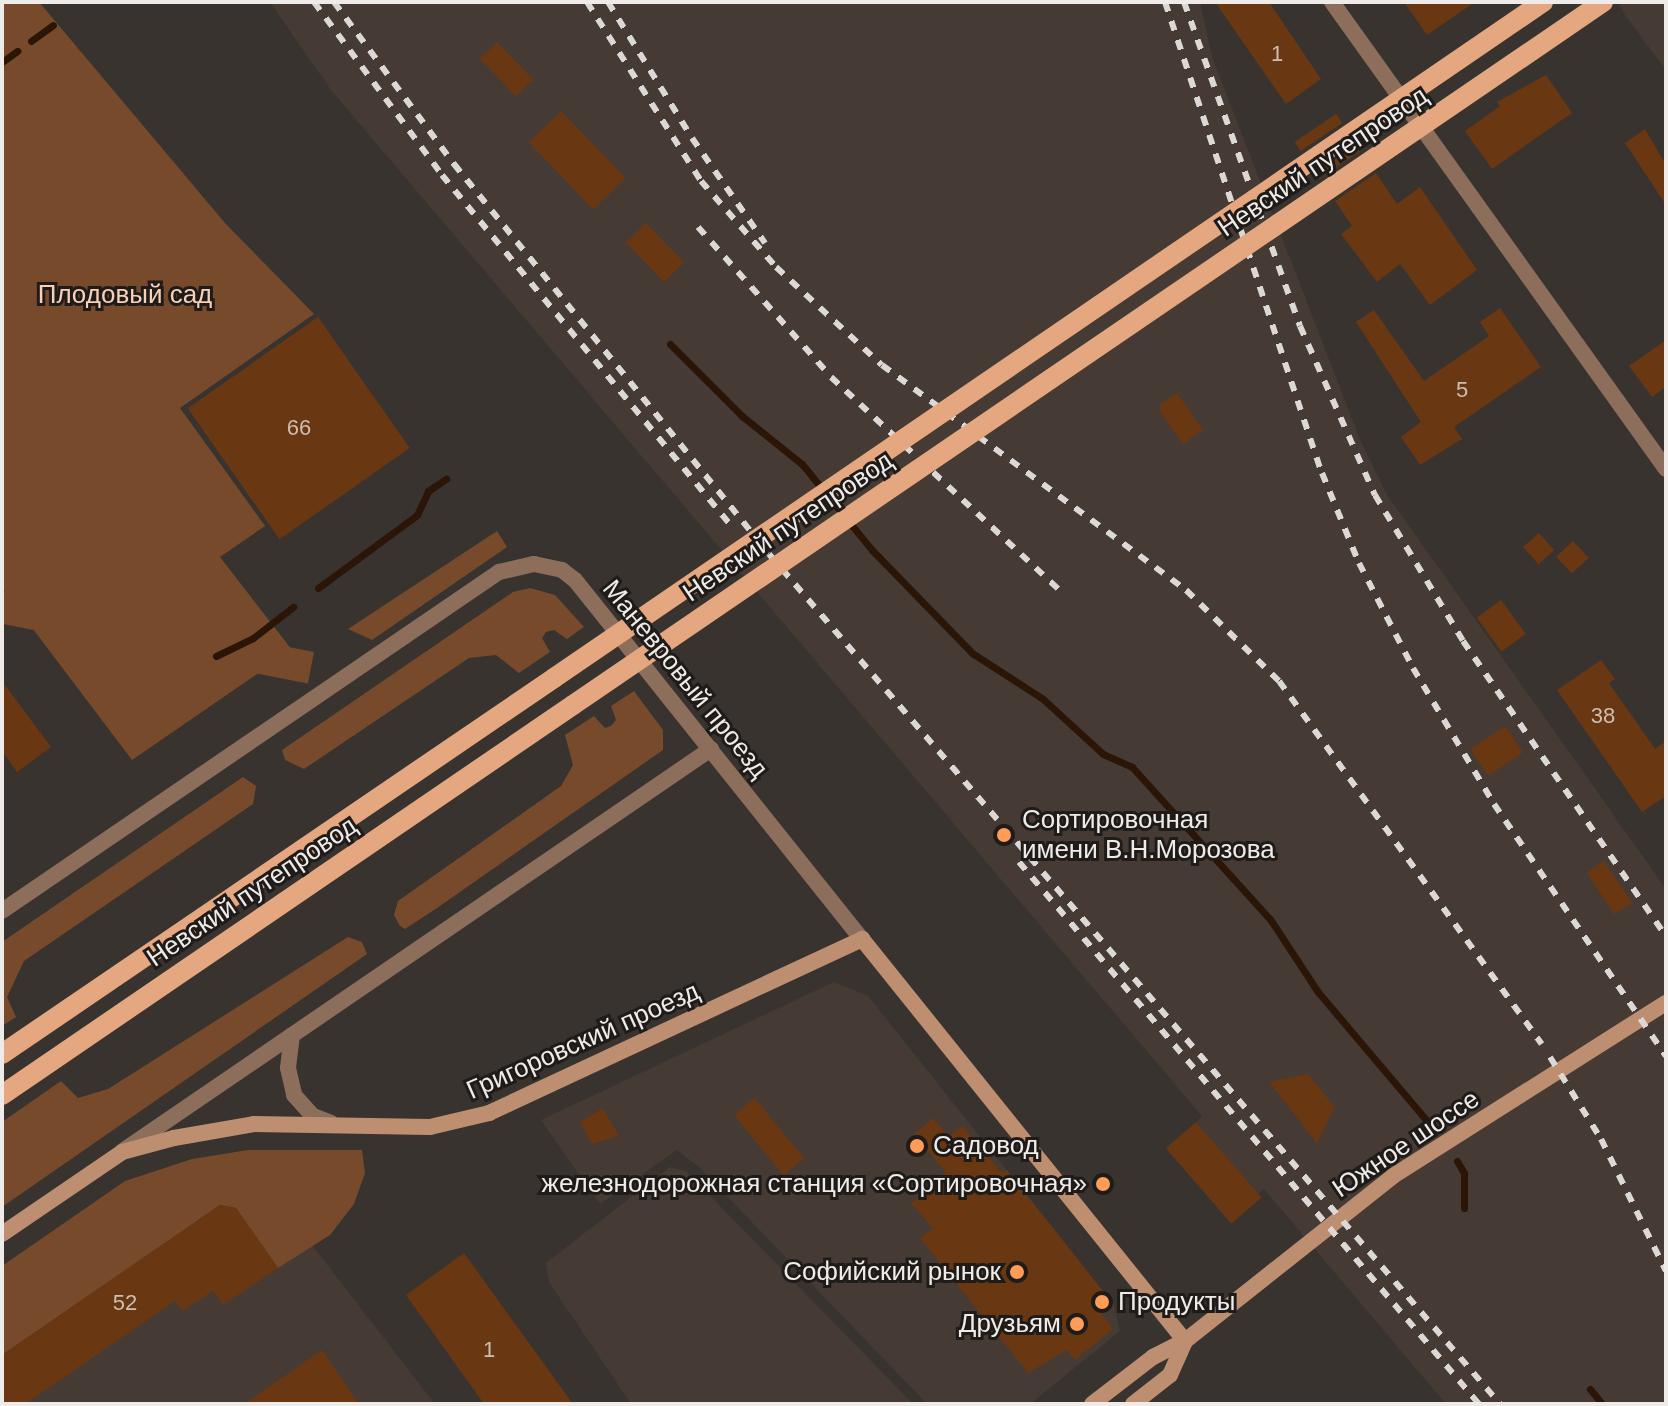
<!DOCTYPE html>
<meta charset="utf-8">
<style>
body{margin:0}
#map{position:relative;width:1668px;height:1406px;overflow:hidden;background:#38332f;font-family:Arial,sans-serif}
div>[style]{position:absolute}
.built>*{inset:0;background:#453b34}
.green>*{inset:0;background:#774a2b;transform-origin:0 0}
.stream>*{height:7px;margin:-3.5px;padding:0 3.5px;transform-origin:3.5px;border-radius:3.5px;background:#2b1507}
.building>*{inset:0;background:#693712;transform-origin:0 0}
.street>*{height:16px;margin:-8px;padding:0 8px;transform-origin:8px;border-radius:8px;background:#8d6e5b}
.secondary>*{height:16px;margin:-8px;padding:0 8px;transform-origin:8px;border-radius:8px;background:#be8e70}
.primary>*{height:20px;margin:-10px;padding:0 10px;transform-origin:10px;border-radius:10px;background:#e5a77f}
.rail>*{height:6px;margin-top:-3px;transform-origin:0;background:repeating-linear-gradient(90deg,#dbd8d6 0 10px,transparent 0 20px)}
.primary-bridge>*{height:20px;margin:-10px;padding:0 10px;transform-origin:10px;border-radius:10px;background:#e5a77f}
.dots>*{width:22px;height:22px;translate:-50% -50%;box-sizing:border-box;border:4px solid #1e1b19;border-radius:50%}
span{translate:-50% -50%;white-space:nowrap;text-align:center;line-height:1.15;-webkit-text-stroke:6px #1e1b19;paint-order:stroke}
.number-label{font-size:22px;color:#cdbeb3}
.number-label span{-webkit-text-stroke-width:0}
.street-label{font-size:26px;color:#eeebe9}
.park-label{font-size:26px;color:#f7d0b8}
.poi-label{font-size:26px;color:#eeebe9}
.left{translate:0 -50%;text-align:left}
.right{translate:-100% -50%;text-align:right}
.frame{position:absolute;inset:0;border:4px solid #eeebe9;pointer-events:none}
</style>
<div id="map">
<div class="built">
<i style="clip-path:polygon(270px 2px,1200px 2px,1212px 57px,1361px 442px,1387px 495px,1666px 889px,1666px 1404px,1446px 1404px,1264px 1189px,1257px 1194px,1196px 1122px,1202px 1116px,331px 90px)"></i>
<i style="clip-path:polygon(1618px 2px,1666px 2px,1666px 70px,1625px 15px)"></i>
<i style="clip-path:polygon(834px 982px,868px 996px,1114px 1305px,1120px 1331px,1030px 1404px,927px 1404px,699px 1167px,677px 1150px,600px 1204px,541px 1120px)"></i>
<i style="clip-path:polygon(670px 1167px,686px 1171px,913px 1404px,631px 1404px,549px 1282px,546px 1263px)"></i>
<i style="clip-path:polygon(220px 1204px,308px 1240px,435px 1404px,2px 1404px,2px 1355px)"></i>
</div>
<div class="green">
<i style="clip-path:polygon(2px 2px,39px 2px,225px 223px,314px 314px,180px 408px,265px 526px,220px 557px,292px 650px,132px 760px,2px 588px)"></i>
<i style="clip-path:polygon(497px 531px,507px 547px,372px 640px,348px 629px)"></i>
<i style="clip-path:polygon(530px 588px,555px 595px,584px 627px,567px 639px,554px 630px,546px 632px,542px 638px,550px 652px,519px 673px,496px 655px,469px 658px,304px 769px,285px 760px,282px 750px,513px 592px)"></i>
<i style="left:314px;top:652px;width:32px;height:332px;rotate:101deg"></i>
<i style="clip-path:polygon(634px 691px,663px 730px,663px 750px,437px 908px,405px 929px,400px 926px,394px 915px,398px 901px,561px 786px,573px 765px,565px 735px,594px 716px,605px 728px,611px 726px,616px 720px,611px 706px)"></i>
<i style="clip-path:polygon(243px 777px,256px 786px,253px 804px,24px 961px,7px 997px,16px 1017px,2px 1026px,2px 942px)"></i>
<i style="clip-path:polygon(348px 937px,362px 942px,367px 954px,2px 1207px,2px 1122px,61px 1081px,78px 1098px,108px 1089px)"></i>
<i style="clip-path:polygon(248px 1150px,362px 1150px,365px 1173px,354px 1204px,330px 1235px,278px 1268px,236px 1208px,220px 1205px,2px 1355px,2px 1266px,125px 1181px,192px 1159px)"></i>
</div>
<div class="stream">
<i style="left:31px;top:41px;width:27px;rotate:-36deg"></i>
<i style="left:2px;top:62px;width:19px;rotate:-36deg"></i>
<i style="left:670px;top:344px;width:102px;rotate:45deg"></i>
<i style="left:742px;top:416px;width:77px;rotate:38.7deg"></i>
<i style="left:802px;top:464px;width:111px;rotate:50.9deg"></i>
<i style="left:872px;top:550px;width:144px;rotate:45.8deg"></i>
<i style="left:972px;top:653px;width:85px;rotate:32.9deg"></i>
<i style="left:1043px;top:699px;width:81px;rotate:42.5deg"></i>
<i style="left:1103px;top:754px;width:32px;rotate:24deg"></i>
<i style="left:1132px;top:767px;width:205px;rotate:47.8deg"></i>
<i style="left:1270px;top:919px;width:87px;rotate:56.7deg"></i>
<i style="left:1318px;top:992px;width:167px;rotate:49.8deg"></i>
<i style="left:318px;top:588px;width:123px;rotate:-36.4deg"></i>
<i style="left:417px;top:515px;width:26px;rotate:-65deg"></i>
<i style="left:428px;top:491px;width:22px;rotate:-34deg"></i>
<i style="left:216px;top:656px;width:41px;rotate:-25.9deg"></i>
<i style="left:253px;top:638px;width:51px;rotate:-37.8deg"></i>
<i style="left:1457px;top:1161px;width:14px;rotate:60deg"></i>
<i style="left:1464px;top:1173px;width:35px;rotate:90deg"></i>
<i style="left:1590px;top:1389px;width:19px;rotate:51deg"></i>
</div>
<div class="building">
<i style="clip-path:polygon(1215px 2px,1269px 2px,1321px 79px,1286px 104px)"></i>
<i style="clip-path:polygon(1404px 2px,1475px 2px,1427px 35px)"></i>
<i style="left:497px;top:42px;width:52px;height:24px;rotate:46deg"></i>
<i style="clip-path:polygon(1546px 75px,1572px 113px,1492px 169px,1465px 131px,1500px 106px,1497px 102px)"></i>
<i style="left:561px;top:111px;width:93px;height:45px;rotate:46deg"></i>
<i style="left:1336px;top:114px;width:11px;height:50px;rotate:56deg"></i>
<i style="clip-path:polygon(1645px 129px,1666px 165px,1666px 205px,1625px 143px)"></i>
<i style="left:1357px;top:145px;width:7px;height:50px;rotate:56deg"></i>
<i style="clip-path:polygon(1376px 173px,1397px 204px,1420px 187px,1477px 270px,1430px 305px,1400px 264px,1377px 282px,1341px 234px,1352px 226px,1335px 201px)"></i>
<i style="left:646px;top:223px;width:55px;height:28px;rotate:46deg"></i>
<i style="clip-path:polygon(1500px 308px,1541px 367px,1454px 427px,1462px 439px,1420px 465px,1401px 437px,1421px 422px,1356px 322px,1374px 310px,1424px 381px,1489px 336px,1480px 322px)"></i>
<i style="left:318px;top:317px;width:160px;height:159px;rotate:55deg"></i>
<i style="clip-path:polygon(1666px 340px,1666px 387px,1652px 397px,1629px 366px)"></i>
<i style="clip-path:polygon(1177px 393px,1203px 430px,1183px 444px,1160px 412px,1160px 404px)"></i>
<i style="left:1539px;top:533px;width:23px;height:21px;rotate:49deg"></i>
<i style="left:1573px;top:541px;width:23px;height:23px;rotate:47deg"></i>
<i style="left:1501px;top:600px;width:42px;height:30px;rotate:54deg"></i>
<i style="clip-path:polygon(1601px 660px,1615px 679px,1609px 683px,1655px 749px,1666px 741px,1666px 796px,1642px 812px,1557px 690px)"></i>
<i style="clip-path:polygon(2px 681px,51px 747px,17px 772px,2px 751px)"></i>
<i style="left:1505px;top:726px;width:32px;height:42px;rotate:56deg"></i>
<i style="left:1604px;top:861px;width:50px;height:21px;rotate:56deg"></i>
<i style="clip-path:polygon(1308px 1074px,1335px 1107px,1317px 1143px,1269px 1082px)"></i>
<i style="left:755px;top:1098px;width:78px;height:27px;rotate:51deg"></i>
<i style="clip-path:polygon(603px 1108px,619px 1136px,592px 1144px,580px 1122px)"></i>
<i style="clip-path:polygon(933px 1118px,949px 1136px,963px 1126px,1002px 1173px,1007px 1170px,1114px 1305px,1102px 1314px,1113px 1329px,1075px 1360px,1067px 1350px,1028px 1373px,920px 1238px,933px 1228px,911px 1203px,946px 1173px,914px 1134px)"></i>
<i style="left:1196px;top:1122px;width:100px;height:40px;rotate:49deg"></i>
<i style="clip-path:polygon(220px 1205px,236px 1208px,278px 1268px,223px 1305px,213px 1291px,182px 1311px,175px 1301px,25px 1404px,2px 1404px,2px 1355px)"></i>
<i style="clip-path:polygon(464px 1253px,573px 1404px,484px 1404px,406px 1295px)"></i>
<i style="clip-path:polygon(322px 1350px,359px 1404px,244px 1404px)"></i>
</div>
<div class="street">
<i style="left:1332px;top:2px;width:574px;rotate:54.43deg"></i>
<i style="left:2px;top:911px;width:602px;rotate:-34.3deg"></i>
<i style="left:499px;top:572px;width:36px;rotate:-13deg"></i>
<i style="left:534px;top:564px;width:29px;rotate:12deg"></i>
<i style="left:562px;top:570px;width:16px;rotate:38deg"></i>
<i style="left:575px;top:580px;width:460px;rotate:51.4deg"></i>
<i style="left:292px;top:1035px;width:33px;rotate:97deg"></i>
<i style="left:288px;top:1068px;width:28px;rotate:77deg"></i>
<i style="left:294px;top:1095px;width:28px;rotate:48deg"></i>
<i style="left:313px;top:1116px;width:19px;rotate:21deg"></i>
<i style="left:124px;top:1150px;width:711px;rotate:-34.34deg"></i>
</div>
<div class="secondary">
<i style="left:2px;top:1234px;width:145px;rotate:-34.3deg"></i>
<i style="left:122px;top:1152px;width:54px;rotate:-15.1deg"></i>
<i style="left:174px;top:1138px;width:81px;rotate:-9.9deg"></i>
<i style="left:254px;top:1124px;width:176px;rotate:1deg"></i>
<i style="left:430px;top:1127px;width:61px;rotate:-13.3deg"></i>
<i style="left:489px;top:1113px;width:412px;rotate:-25deg"></i>
<i style="left:862px;top:939px;width:516px;rotate:51.22deg"></i>
<i style="left:1092px;top:1404px;width:77px;rotate:-37.6deg"></i>
<i style="left:1153px;top:1357px;width:36px;rotate:-27deg"></i>
<i style="left:1185px;top:1341px;width:265px;rotate:-38.4deg"></i>
<i style="left:1393px;top:1176px;width:323px;rotate:-32.4deg"></i>
<i style="left:1133px;top:1404px;width:47px;rotate:-38.1deg"></i>
<i style="left:1170px;top:1375px;width:37px;rotate:-66deg"></i>
</div>
<div class="primary">
<i style="left:2px;top:1054px;width:668px;rotate:-34.26deg"></i>
<i style="left:2px;top:1095px;width:691px;rotate:-34.33deg"></i>
</div>
<div class="rail">
<i style="left:314px;top:2px;width:215px;rotate:53.5deg"></i>
<i style="left:442px;top:175px;width:456px;rotate:50.5deg"></i>
<i style="left:334px;top:2px;width:202px;rotate:53.5deg"></i>
<i style="left:454px;top:164px;width:501px;rotate:51.07deg"></i>
<i style="left:769px;top:554px;width:1121px;rotate:49.3deg"></i>
<i style="left:587px;top:2px;width:212px;rotate:57.5deg"></i>
<i style="left:701px;top:181px;width:114px;rotate:48.9deg"></i>
<i style="left:776px;top:267px;width:144px;rotate:42.8deg"></i>
<i style="left:882px;top:365px;width:378px;rotate:36.5deg"></i>
<i style="left:1186px;top:590px;width:130px;rotate:44.4deg"></i>
<i style="left:1279px;top:681px;width:448px;rotate:54.1deg"></i>
<i style="left:608px;top:2px;width:160px;rotate:58.3deg"></i>
<i style="left:692px;top:138px;width:128px;rotate:55.2deg"></i>
<i style="left:1165px;top:2px;width:496px;rotate:71.6deg"></i>
<i style="left:1322px;top:473px;width:97px;rotate:67.7deg"></i>
<i style="left:1359px;top:563px;width:118px;rotate:62.8deg"></i>
<i style="left:1413px;top:668px;width:158px;rotate:59.2deg"></i>
<i style="left:1494px;top:804px;width:305px;rotate:55.7deg"></i>
<i style="left:1184px;top:2px;width:344px;rotate:70.3deg"></i>
<i style="left:1300px;top:326px;width:185px;rotate:66.1deg"></i>
<i style="left:1375px;top:495px;width:170px;rotate:58.9deg"></i>
<i style="left:1463px;top:641px;width:358px;rotate:55.5deg"></i>
<i style="left:698px;top:227px;width:200px;rotate:48.4deg"></i>
<i style="left:831px;top:377px;width:311px;rotate:43deg"></i>
<i style="left:1019px;top:862px;width:711px;rotate:49.68deg"></i>
<i style="left:1550px;top:1057px;width:97px;rotate:58.1deg"></i>
<i style="left:1601px;top:1139px;width:147px;rotate:63.8deg"></i>
</div>
<div class="primary-bridge">
<i style="left:554px;top:678px;width:1198px;rotate:-34.35deg"></i>
<i style="left:573px;top:705px;width:1247px;rotate:-34.31deg"></i>
</div>
<div class="dots">
<i style="left:1004px;top:835px;background:#fe9c58"></i>
<i style="left:917px;top:1146px;background:#fe9c58"></i>
<i style="left:1103px;top:1184px;background:#fe9c58"></i>
<i style="left:1017px;top:1272px;background:#fe9c58"></i>
<i style="left:1102px;top:1302px;background:#fe9c58"></i>
<i style="left:1077px;top:1324px;background:#fe9c58"></i>
</div>
<div class="number-label">
<span style="left:1277px;top:54px">1</span>
<span style="left:1462px;top:390px">5</span>
<span style="left:299px;top:428px">66</span>
<span style="left:1603px;top:716px">38</span>
<span style="left:125px;top:1303px">52</span>
<span style="left:489px;top:1350px">1</span>
</div>
<div class="street-label">
<span style="left:1323px;top:162px;rotate:-34deg">Невский путепровод</span>
<span style="left:788px;top:527px;rotate:-34deg">Невский путепровод</span>
<span style="left:685px;top:679px;rotate:51deg">Маневровый проезд</span>
<span style="left:252px;top:892px;rotate:-34deg">Невский путепровод</span>
<span style="left:583px;top:1041px;rotate:-24deg">Григоровский проезд</span>
<span style="left:1406px;top:1144px;rotate:-34deg">Южное шоссе</span>
</div>
<div class="park-label">
<span style="left:125px;top:295px">Плодовый сад</span>
</div>
<div class="poi-label">
<span class="left" style="left:1022px;top:835px">Сортировочная<br>имени В.Н.Морозова</span>
<span class="left" style="left:933px;top:1146px">Садовод</span>
<span class="right" style="left:1087px;top:1184px">железнодорожная станция «Сортировочная»</span>
<span class="right" style="left:1001px;top:1272px">Софийский рынок</span>
<span class="left" style="left:1118px;top:1302px">Продукты</span>
<span class="right" style="left:1061px;top:1324px">Друзьям</span>
</div>
<div class="frame"></div>
</div>
